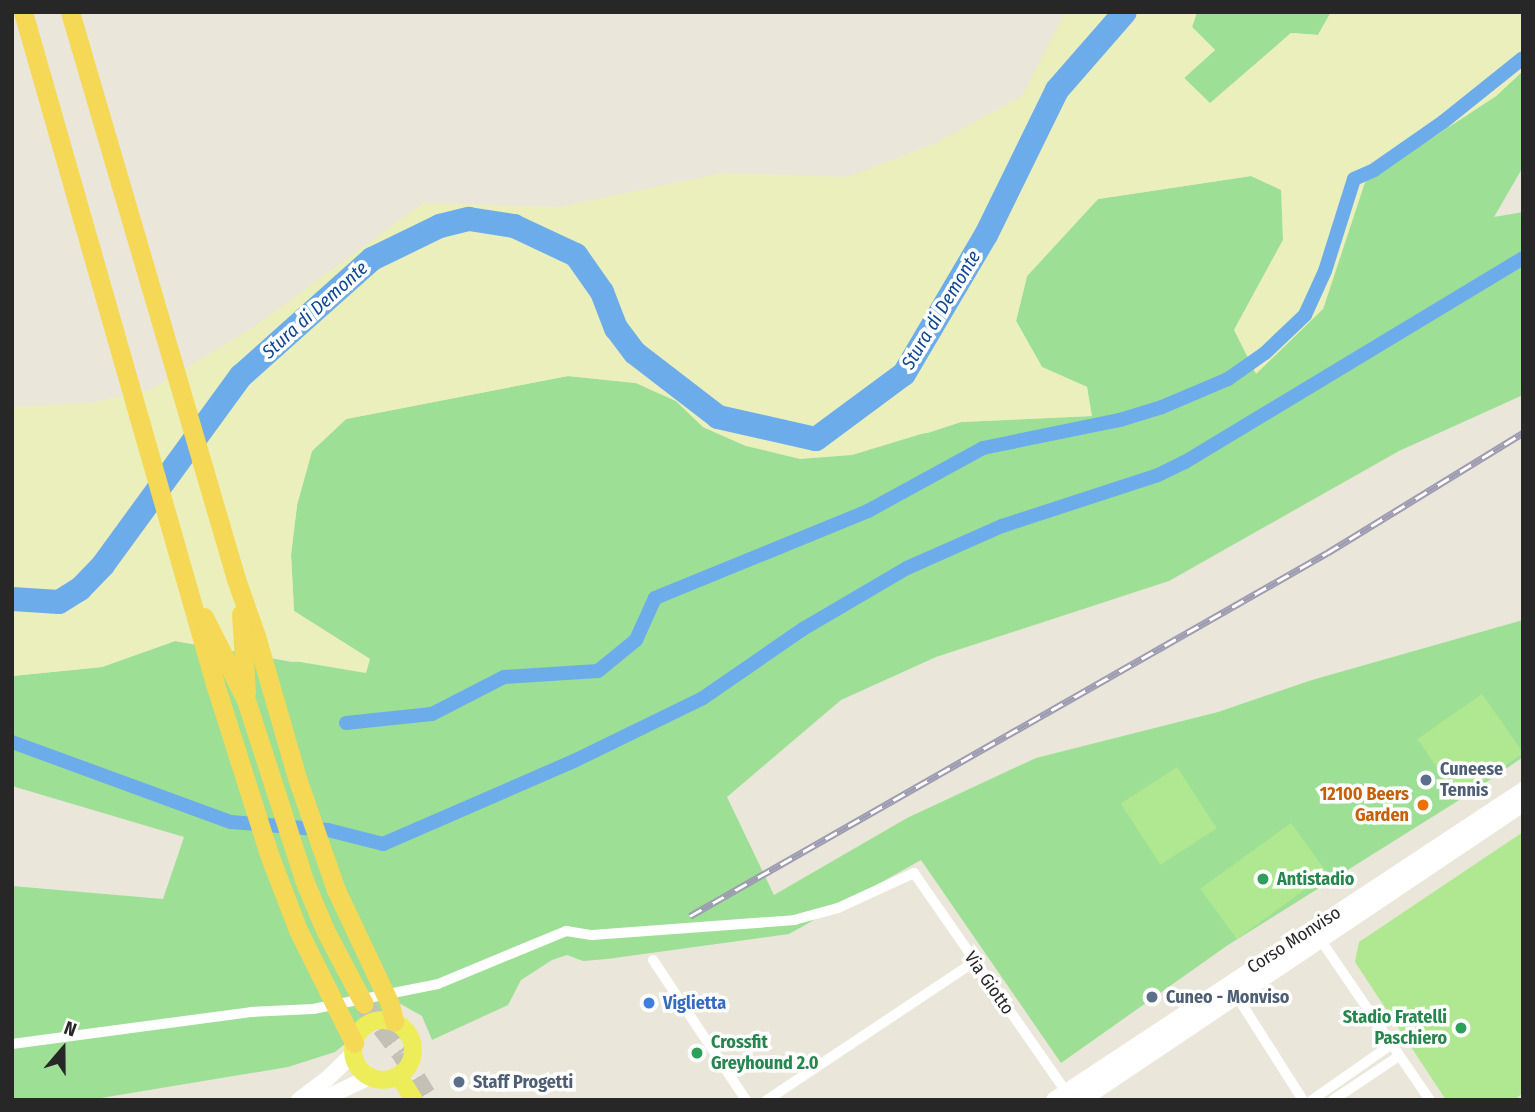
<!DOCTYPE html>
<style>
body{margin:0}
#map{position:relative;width:1535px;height:1112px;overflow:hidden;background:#eae6d9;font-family:"Fira Sans Condensed",sans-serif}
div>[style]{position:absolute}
.green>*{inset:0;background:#9de095}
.sand>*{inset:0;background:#ebefbb}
.pitch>*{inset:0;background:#afe891;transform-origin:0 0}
.canal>*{height:14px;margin:-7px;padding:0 7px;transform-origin:7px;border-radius:7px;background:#6caceb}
.river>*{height:24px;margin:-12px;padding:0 12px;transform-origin:12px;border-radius:12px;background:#6caceb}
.trunk-tunnel>*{height:19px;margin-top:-9.5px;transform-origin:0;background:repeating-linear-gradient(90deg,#c3c0b5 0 19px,transparent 0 29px)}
.minor>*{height:10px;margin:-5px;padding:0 5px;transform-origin:5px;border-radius:5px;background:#fff}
.secondary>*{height:16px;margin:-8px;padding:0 8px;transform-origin:8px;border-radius:8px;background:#fff}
.primary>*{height:18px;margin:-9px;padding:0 9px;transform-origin:9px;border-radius:9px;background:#eded5a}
.primary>.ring{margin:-9px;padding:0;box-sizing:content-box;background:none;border:18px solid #eded5a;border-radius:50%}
.trunk>*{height:19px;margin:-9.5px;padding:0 9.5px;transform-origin:9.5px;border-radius:9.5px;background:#f4d856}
.rail>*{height:7px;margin-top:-3.5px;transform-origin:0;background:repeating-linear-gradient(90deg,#fff 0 13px,#9e9cb2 0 26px);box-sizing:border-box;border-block:2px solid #9e9cb2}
.dots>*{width:19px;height:19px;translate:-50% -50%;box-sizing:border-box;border:4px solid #fff;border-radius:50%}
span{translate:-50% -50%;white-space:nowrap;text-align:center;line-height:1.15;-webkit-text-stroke:7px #fff;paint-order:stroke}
.service-label{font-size:18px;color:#4e5e75;font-weight:700}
.left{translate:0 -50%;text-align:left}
.food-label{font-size:18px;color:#c56008;font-weight:700}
.right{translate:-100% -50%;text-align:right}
.leisure-label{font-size:18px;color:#27864d;font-weight:700}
.street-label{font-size:18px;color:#272727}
.shop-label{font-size:18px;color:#366cbe;font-weight:700}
.water-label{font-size:19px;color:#0f4793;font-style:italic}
.frame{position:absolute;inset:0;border:14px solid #272727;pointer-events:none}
.north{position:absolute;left:28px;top:1014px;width:70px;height:70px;-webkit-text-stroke:5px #fff;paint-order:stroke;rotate:20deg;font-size:19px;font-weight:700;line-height:28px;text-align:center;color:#272727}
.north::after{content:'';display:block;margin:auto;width:24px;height:32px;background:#272727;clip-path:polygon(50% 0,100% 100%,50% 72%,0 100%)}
</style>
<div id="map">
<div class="green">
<i style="clip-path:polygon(1197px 12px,1331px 12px,1318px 35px,1291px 33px,1210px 104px,1184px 78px,1215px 50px,1192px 27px)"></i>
<i style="clip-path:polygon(1523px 71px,1523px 167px,1494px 217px,1523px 212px,1523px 395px,1399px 451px,1169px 581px,936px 657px,841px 700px,727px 797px,774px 895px,907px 818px,1036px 758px,1218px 712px,1312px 680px,1523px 620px,1523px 757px,1472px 792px,1228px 945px,1061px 1063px,921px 860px,789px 934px,607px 959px,583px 961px,567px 955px,552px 960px,521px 980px,508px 1005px,432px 1040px,422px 1016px,397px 1002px,335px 1052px,288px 1067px,89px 1100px,12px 1100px,12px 886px,163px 899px,184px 837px,12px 786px,12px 676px,102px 667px,175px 641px,292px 662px,370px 659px,294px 611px,291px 555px,297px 505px,312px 451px,346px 419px,568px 376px,636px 383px,676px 401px,703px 427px,746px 446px,928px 433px,961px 422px,1091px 416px,1087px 387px,1042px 367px,1016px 321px,1027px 276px,1098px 199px,1251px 176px,1282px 190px,1283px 240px,1234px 330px,1323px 309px,1365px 182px,1496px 96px)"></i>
</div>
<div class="sand">
<i style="clip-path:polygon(1065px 12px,1197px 12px,1192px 27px,1215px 50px,1184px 78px,1210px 103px,1291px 33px,1318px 35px,1331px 12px,1523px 12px,1523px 71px,1496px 96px,1365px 182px,1323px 309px,1256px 374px,1234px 330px,1283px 240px,1281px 190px,1251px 176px,1098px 199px,1027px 276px,1016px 321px,1042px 367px,1087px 387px,1092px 416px,961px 422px,852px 455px,800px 459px,746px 446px,703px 427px,676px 401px,636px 383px,568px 376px,346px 419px,312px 451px,297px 505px,291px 555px,294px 611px,370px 659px,366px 673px,175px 641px,102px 667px,12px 676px,12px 407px,90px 403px,152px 389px,255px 326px,423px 203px,559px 207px,722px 173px,848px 177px,936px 143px,1022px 96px)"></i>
</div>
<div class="pitch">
<i style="left:1482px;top:694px;width:72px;height:79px;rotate:55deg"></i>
<i style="left:1177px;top:767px;width:73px;height:67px;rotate:57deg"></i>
<i style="left:1291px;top:823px;width:62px;height:112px;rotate:54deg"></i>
<i style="clip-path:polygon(1523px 832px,1523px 1093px,1514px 1100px,1446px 1100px,1355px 962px,1359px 942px)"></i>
</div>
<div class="canal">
<i style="left:346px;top:723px;width:86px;rotate:-6deg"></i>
<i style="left:432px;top:714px;width:81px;rotate:-27.2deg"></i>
<i style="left:504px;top:677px;width:94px;rotate:-3.7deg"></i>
<i style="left:598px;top:671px;width:49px;rotate:-39.2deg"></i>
<i style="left:636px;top:640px;width:46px;rotate:-65.7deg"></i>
<i style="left:655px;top:598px;width:230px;rotate:-22.2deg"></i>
<i style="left:868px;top:511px;width:131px;rotate:-28.7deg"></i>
<i style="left:983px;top:448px;width:140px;rotate:-11.6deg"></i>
<i style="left:1120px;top:420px;width:44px;rotate:-17.2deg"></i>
<i style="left:1162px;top:407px;width:72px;rotate:-23deg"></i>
<i style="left:1228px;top:379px;width:45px;rotate:-35.1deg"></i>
<i style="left:1265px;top:353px;width:55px;rotate:-43.5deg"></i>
<i style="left:1305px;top:315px;width:48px;rotate:-65.6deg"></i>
<i style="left:1325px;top:271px;width:96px;rotate:-72.5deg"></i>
<i style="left:1354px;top:179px;width:22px;rotate:-24deg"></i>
<i style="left:1374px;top:170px;width:84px;rotate:-34.8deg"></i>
<i style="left:1443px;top:122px;width:102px;rotate:-38.7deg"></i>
<i style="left:12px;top:742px;width:233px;rotate:20.1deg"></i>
<i style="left:231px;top:822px;width:97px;rotate:4.7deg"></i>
<i style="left:328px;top:830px;width:57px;rotate:14.3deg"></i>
<i style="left:383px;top:844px;width:210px;rotate:-23.5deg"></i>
<i style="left:576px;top:760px;width:141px;rotate:-26deg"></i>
<i style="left:703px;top:698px;width:121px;rotate:-34.6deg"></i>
<i style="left:803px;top:629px;width:121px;rotate:-30.4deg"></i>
<i style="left:907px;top:568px;width:104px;rotate:-23.9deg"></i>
<i style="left:1002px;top:526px;width:164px;rotate:-18.1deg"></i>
<i style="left:1158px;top:475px;width:30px;rotate:-26deg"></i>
<i style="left:1185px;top:462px;width:395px;rotate:-31.1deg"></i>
</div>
<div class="river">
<i style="left:12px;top:599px;width:47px;rotate:3.7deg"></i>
<i style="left:59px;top:602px;width:25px;rotate:-32deg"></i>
<i style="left:80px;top:589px;width:33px;rotate:-46deg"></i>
<i style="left:103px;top:565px;width:234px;rotate:-53.9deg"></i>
<i style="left:241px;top:376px;width:176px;rotate:-41.8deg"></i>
<i style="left:372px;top:259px;width:76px;rotate:-25.9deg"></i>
<i style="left:440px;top:226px;width:30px;rotate:-14deg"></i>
<i style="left:469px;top:219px;width:46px;rotate:8.8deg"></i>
<i style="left:514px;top:226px;width:68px;rotate:25.1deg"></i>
<i style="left:576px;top:255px;width:45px;rotate:54.9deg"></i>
<i style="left:602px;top:292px;width:39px;rotate:69deg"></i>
<i style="left:616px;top:328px;width:31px;rotate:53deg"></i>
<i style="left:635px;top:353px;width:105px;rotate:37.6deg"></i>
<i style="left:718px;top:417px;width:100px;rotate:12.7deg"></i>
<i style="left:816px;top:439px;width:109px;rotate:-36.5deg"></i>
<i style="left:904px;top:374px;width:161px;rotate:-59.5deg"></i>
<i style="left:986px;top:235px;width:161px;rotate:-63.9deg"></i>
<i style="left:1057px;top:90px;width:103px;rotate:-48.9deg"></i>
</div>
<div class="trunk-tunnel">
<i style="left:364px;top:1004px;width:61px;rotate:52.9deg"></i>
<i style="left:401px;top:1053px;width:55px;rotate:58.3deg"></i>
</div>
<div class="minor">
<i style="left:1320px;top:939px;width:195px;rotate:55.7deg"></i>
<i style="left:653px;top:960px;width:168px;rotate:56.4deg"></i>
<i style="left:1236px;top:995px;width:125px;rotate:57.5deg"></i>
<i style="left:12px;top:1044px;width:241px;rotate:-7.6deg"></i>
<i style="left:251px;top:1012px;width:62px;rotate:-2.8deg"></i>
<i style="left:313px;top:1009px;width:127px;rotate:-11.3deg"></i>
<i style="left:438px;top:984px;width:139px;rotate:-22.5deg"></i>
<i style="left:566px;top:931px;width:26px;rotate:9deg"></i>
<i style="left:592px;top:935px;width:203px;rotate:-4.2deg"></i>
<i style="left:794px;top:920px;width:46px;rotate:-15.3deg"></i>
<i style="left:838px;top:908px;width:84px;rotate:-24.7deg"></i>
<i style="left:914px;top:873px;width:277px;rotate:55.2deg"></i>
<i style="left:767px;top:1100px;width:249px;rotate:-33.7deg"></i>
<i style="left:1312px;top:1100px;width:98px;rotate:-35deg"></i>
<i style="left:1333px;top:1100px;width:79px;rotate:-33.7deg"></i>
</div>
<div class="secondary">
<i style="left:299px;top:1100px;width:35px;rotate:-37deg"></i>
<i style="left:327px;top:1079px;width:36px;rotate:-44deg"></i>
<i style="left:321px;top:1100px;width:54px;rotate:-25.1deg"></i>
<i style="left:1054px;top:1100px;width:562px;rotate:-33.46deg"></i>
<i style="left:1082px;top:1100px;width:531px;rotate:-33.87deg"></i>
</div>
<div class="primary">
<i class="ring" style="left:353px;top:1020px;width:42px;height:42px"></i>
<i style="left:399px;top:1076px;width:28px;rotate:58deg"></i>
</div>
<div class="trunk">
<i style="left:23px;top:12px;width:699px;rotate:74.05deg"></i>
<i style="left:215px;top:684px;width:182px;rotate:72.4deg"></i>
<i style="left:270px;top:857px;width:78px;rotate:69deg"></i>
<i style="left:298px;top:930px;width:126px;rotate:63.6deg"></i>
<i style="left:70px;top:12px;width:591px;rotate:73.68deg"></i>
<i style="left:236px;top:579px;width:60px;rotate:70.7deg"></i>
<i style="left:256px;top:636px;width:148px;rotate:73.9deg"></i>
<i style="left:297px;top:778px;width:119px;rotate:70.8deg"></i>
<i style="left:336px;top:890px;width:126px;rotate:64.7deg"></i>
<i style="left:390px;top:1004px;width:18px;rotate:77deg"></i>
<i style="left:241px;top:614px;width:78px;rotate:86.3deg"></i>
<i style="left:204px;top:617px;width:93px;rotate:63.2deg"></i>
<i style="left:246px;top:700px;width:189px;rotate:72.1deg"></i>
<i style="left:304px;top:880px;width:56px;rotate:67.1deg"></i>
<i style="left:326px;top:932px;width:81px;rotate:62.2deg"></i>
</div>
<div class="rail">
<i style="left:690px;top:916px;width:733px;rotate:-29.68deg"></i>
<i style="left:1327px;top:553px;width:230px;rotate:-31.5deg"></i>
</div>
<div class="dots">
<i style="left:1426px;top:780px;background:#5c6f8a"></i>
<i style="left:1423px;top:805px;background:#e8710a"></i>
<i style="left:1263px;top:879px;background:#2e9e5b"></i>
<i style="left:1152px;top:997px;background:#5c6f8a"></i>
<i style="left:649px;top:1003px;background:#3f7fe0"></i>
<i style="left:1461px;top:1028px;background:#2e9e5b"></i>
<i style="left:697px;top:1053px;background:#2e9e5b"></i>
<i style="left:459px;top:1082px;background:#5c6f8a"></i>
</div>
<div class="service-label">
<span class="left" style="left:1440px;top:780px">Cuneese<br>Tennis</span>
<span class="left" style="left:1166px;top:997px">Cuneo - Monviso</span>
<span class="left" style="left:473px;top:1082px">Staff Progetti</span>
</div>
<div class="food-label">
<span class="right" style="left:1409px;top:805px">12100 Beers<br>Garden</span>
</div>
<div class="leisure-label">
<span class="left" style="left:1277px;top:879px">Antistadio</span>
<span class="right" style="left:1447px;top:1028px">Stadio Fratelli<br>Paschiero</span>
<span class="left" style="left:711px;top:1053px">Crossfit<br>Greyhound 2.0</span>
</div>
<div class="street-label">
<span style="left:1294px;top:940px;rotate:-33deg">Corso Monviso</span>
<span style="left:989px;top:983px;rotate:55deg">Via Giotto</span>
</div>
<div class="shop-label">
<span class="left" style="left:663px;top:1003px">Viglietta</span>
</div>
<div class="water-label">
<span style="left:315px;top:310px;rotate:-42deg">Stura di Demonte</span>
<span style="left:941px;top:310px;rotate:-59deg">Stura di Demonte</span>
</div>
<div class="frame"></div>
<div class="north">N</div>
</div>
